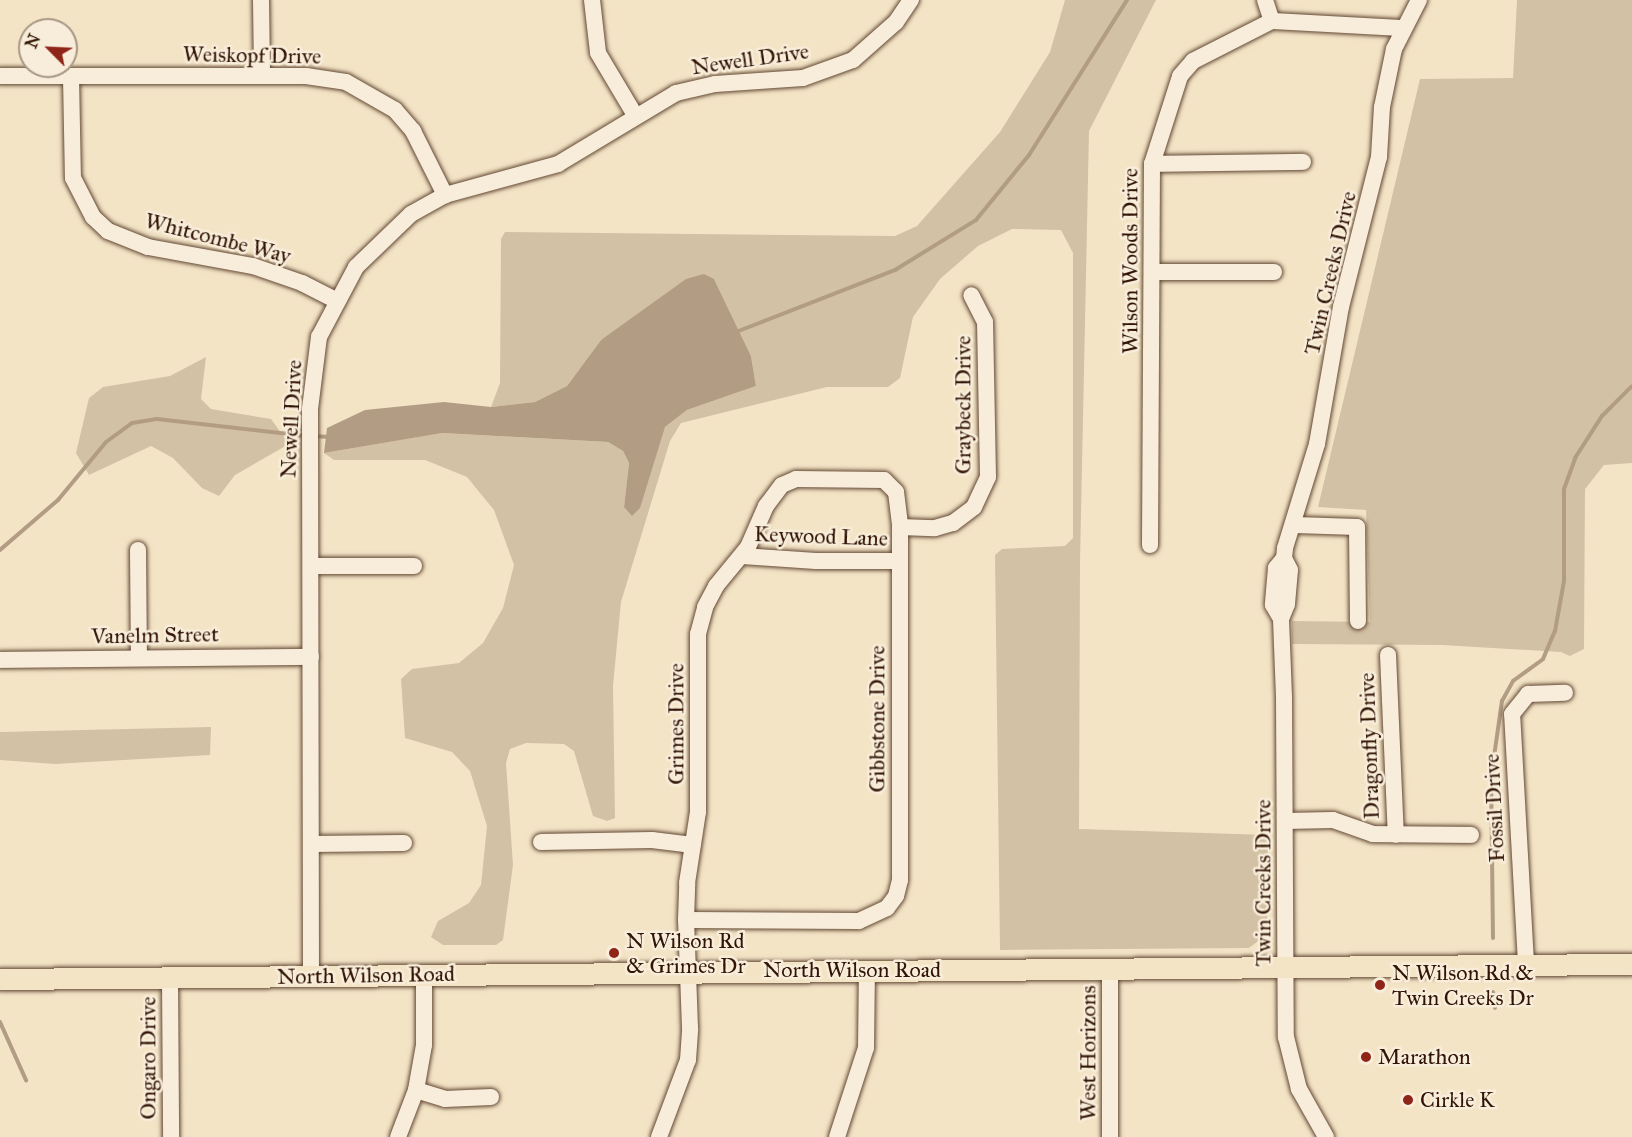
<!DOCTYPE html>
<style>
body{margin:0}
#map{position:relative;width:1632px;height:1137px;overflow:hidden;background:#f4e4c6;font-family:"IM FELL Great Primer",serif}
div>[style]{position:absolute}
.green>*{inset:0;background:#d3c1a5}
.water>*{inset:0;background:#b29d84}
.stream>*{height:4px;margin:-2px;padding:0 2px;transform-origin:2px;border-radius:2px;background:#b29d84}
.roads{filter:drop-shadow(0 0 2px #624834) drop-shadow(0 0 2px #624834)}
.minor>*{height:16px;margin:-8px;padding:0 8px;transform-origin:8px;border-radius:8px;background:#f8edda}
.major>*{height:21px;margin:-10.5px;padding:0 10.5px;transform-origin:10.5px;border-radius:10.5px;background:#f4e4c6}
.dots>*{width:16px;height:16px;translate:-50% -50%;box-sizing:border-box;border:3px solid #f8edda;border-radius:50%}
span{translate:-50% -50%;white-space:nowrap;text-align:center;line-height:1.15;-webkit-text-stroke:5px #f8edda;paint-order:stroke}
.street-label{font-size:22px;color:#311404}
.poi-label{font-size:22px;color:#311404}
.left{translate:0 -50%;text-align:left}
.north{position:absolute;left:18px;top:18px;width:60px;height:60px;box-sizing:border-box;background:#f8edda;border:2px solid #a89684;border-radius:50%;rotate:294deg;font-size:16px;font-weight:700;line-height:24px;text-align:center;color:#311404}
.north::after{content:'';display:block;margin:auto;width:21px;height:27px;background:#8f2418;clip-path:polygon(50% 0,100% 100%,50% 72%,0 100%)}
</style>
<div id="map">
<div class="green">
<i style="clip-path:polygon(1065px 0,1156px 0,1089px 131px,1080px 562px,1079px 829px,1268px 835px,1267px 927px,1262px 938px,1249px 948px,1000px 950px,995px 555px,1002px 549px,1065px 546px,1073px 538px,1073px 253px,1061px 230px,1012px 229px,978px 246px,940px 279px,913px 317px,900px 378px,888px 387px,827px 387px,681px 423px,670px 441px,621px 602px,613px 686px,615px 818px,607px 821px,593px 816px,574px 751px,564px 744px,526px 743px,510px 749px,506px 763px,513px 865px,503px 940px,496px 945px,443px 945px,431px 937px,438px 921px,469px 903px,481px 885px,487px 826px,470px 771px,452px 752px,405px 738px,401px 679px,412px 669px,459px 663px,483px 643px,503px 608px,514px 565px,494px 510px,467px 477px,425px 460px,334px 460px,324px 453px,441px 433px,608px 442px,623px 451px,629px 463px,624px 507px,665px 427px,687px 410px,756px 386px,751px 356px,714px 279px,601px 340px,567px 386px,535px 402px,491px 407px,500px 383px,501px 239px,505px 232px,895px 236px,917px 226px,1000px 132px,1050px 52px)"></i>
<i style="clip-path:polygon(1517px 0,1632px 0,1632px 463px,1604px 465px,1585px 489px,1584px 649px,1570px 656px,1561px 652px,1442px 645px,1292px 644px,1292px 621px,1370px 622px,1366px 510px,1318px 507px,1420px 79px,1513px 78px)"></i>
<i style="clip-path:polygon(206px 357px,201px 399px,211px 409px,271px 419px,289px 444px,235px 475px,219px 496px,202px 488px,173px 458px,151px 446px,89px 475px,76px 453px,89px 398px,103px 387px,170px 376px)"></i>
<i style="clip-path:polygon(211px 727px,210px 755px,55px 764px,0 760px,0 732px)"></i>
</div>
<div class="water">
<i style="clip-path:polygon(704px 274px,714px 279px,751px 356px,756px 386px,687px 410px,665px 427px,640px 508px,632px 516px,624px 507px,629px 463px,623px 451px,608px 442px,442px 433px,324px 453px,327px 428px,365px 410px,444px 402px,491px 407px,535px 402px,567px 386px,601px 340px,686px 279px)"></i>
</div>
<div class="stream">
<i style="left:736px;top:332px;width:171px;rotate:-21.3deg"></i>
<i style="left:895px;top:270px;width:95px;rotate:-31.7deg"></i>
<i style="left:976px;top:220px;width:84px;rotate:-50.8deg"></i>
<i style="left:1029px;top:155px;width:183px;rotate:-57.7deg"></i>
<i style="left:313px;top:436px;width:17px;rotate:3deg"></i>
<i style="left:0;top:550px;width:77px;rotate:-40.8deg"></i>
<i style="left:58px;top:500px;width:75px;rotate:-50.4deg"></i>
<i style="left:106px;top:442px;width:32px;rotate:-36deg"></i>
<i style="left:132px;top:423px;width:25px;rotate:-9deg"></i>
<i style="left:157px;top:419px;width:150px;rotate:6.5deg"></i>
<i style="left:1493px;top:938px;width:160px;rotate:-90.7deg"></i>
<i style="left:1491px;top:778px;width:78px;rotate:-81.9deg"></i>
<i style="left:1502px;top:701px;width:23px;rotate:-61deg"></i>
<i style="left:1513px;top:681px;width:37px;rotate:-36deg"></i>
<i style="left:1543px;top:659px;width:30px;rotate:-67deg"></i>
<i style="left:1555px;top:631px;width:51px;rotate:-79.8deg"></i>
<i style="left:1564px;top:581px;width:92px;rotate:-90deg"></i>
<i style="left:1564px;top:489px;width:33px;rotate:-70deg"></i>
<i style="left:1575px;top:458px;width:50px;rotate:-57.3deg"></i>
<i style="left:1602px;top:416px;width:42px;rotate:-45deg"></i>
<i style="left:1493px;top:992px;width:16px;rotate:83deg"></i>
<i style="left:0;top:1022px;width:64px;rotate:65.9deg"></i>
</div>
<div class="roads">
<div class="minor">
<i style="left:261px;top:0;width:76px;rotate:89.2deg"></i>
<i style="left:592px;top:0;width:53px;rotate:83.5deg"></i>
<i style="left:598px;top:53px;width:72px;rotate:59.2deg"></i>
<i style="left:1265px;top:0;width:22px;rotate:72deg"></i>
<i style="left:0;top:76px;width:306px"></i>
<i style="left:306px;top:76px;width:40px;rotate:8.5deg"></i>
<i style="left:346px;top:82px;width:56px;rotate:29.7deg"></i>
<i style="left:395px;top:110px;width:28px;rotate:49deg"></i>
<i style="left:413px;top:131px;width:72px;rotate:63.4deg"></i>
<i style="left:71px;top:77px;width:101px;rotate:88.9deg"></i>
<i style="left:73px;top:178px;width:44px;rotate:62.9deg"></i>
<i style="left:93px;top:217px;width:21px;rotate:43deg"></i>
<i style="left:108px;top:231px;width:43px;rotate:21.8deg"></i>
<i style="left:148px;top:247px;width:107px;rotate:10.3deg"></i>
<i style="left:253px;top:266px;width:52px;rotate:19.1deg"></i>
<i style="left:302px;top:283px;width:38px;rotate:27deg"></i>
<i style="left:1152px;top:164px;width:151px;rotate:-0.8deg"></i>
<i style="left:1152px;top:272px;width:122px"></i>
<i style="left:1295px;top:525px;width:62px;rotate:1.8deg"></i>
<i style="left:1357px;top:527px;width:94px;rotate:89.4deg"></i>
<i style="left:900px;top:527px;width:35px;rotate:2deg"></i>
<i style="left:935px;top:528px;width:19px;rotate:-16deg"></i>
<i style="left:953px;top:523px;width:26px;rotate:-37deg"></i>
<i style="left:974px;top:507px;width:33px;rotate:-65deg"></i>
<i style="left:988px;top:477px;width:155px;rotate:-91.1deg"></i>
<i style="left:985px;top:322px;width:30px;rotate:-117deg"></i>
<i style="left:1150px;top:545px;width:381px;rotate:-89.7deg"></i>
<i style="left:1152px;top:164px;width:92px;rotate:-72.3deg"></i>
<i style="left:1180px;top:76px;width:20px;rotate:-49deg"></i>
<i style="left:1193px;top:61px;width:89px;rotate:-26.9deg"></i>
<i style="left:1272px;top:21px;width:130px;rotate:3.1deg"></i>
<i style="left:138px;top:550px;width:108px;rotate:89.5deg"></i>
<i style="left:742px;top:556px;width:74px;rotate:3.9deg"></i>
<i style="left:816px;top:561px;width:83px"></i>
<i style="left:1284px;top:558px;width:13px;rotate:129deg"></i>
<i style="left:1276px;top:568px;width:37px;rotate:95deg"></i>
<i style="left:1273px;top:605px;width:16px;rotate:60deg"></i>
<i style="left:1281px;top:619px;width:79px;rotate:87.8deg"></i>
<i style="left:1284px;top:698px;width:339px;rotate:89.7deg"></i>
<i style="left:1286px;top:1037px;width:54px;rotate:76deg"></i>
<i style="left:1299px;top:1089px;width:55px;rotate:60.6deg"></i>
<i style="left:311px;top:566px;width:103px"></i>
<i style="left:1281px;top:619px;width:16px;rotate:-68deg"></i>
<i style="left:1287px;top:604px;width:34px;rotate:-85deg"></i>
<i style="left:1290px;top:570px;width:13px;rotate:-117deg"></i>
<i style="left:1284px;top:558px;width:10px;rotate:-84deg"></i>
<i style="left:1285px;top:548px;width:109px;rotate:-72.9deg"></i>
<i style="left:1317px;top:444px;width:139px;rotate:-80.1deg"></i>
<i style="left:1341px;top:307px;width:155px;rotate:-75.8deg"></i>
<i style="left:1379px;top:157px;width:50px;rotate:-86.6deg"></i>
<i style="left:1382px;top:107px;width:59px;rotate:-78.3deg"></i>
<i style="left:1394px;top:49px;width:55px;rotate:-63deg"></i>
<i style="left:1388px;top:655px;width:180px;rotate:87.5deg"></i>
<i style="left:0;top:660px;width:311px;rotate:-0.6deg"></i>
<i style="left:1285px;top:821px;width:48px;rotate:-1.2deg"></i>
<i style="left:1333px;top:820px;width:42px;rotate:19.3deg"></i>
<i style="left:1373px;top:834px;width:98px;rotate:0.6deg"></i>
<i style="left:541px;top:842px;width:111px;rotate:-1deg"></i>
<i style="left:652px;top:840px;width:41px;rotate:7deg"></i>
<i style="left:311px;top:844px;width:93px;rotate:-0.6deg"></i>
<i style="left:1526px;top:963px;width:249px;rotate:-93.2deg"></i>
<i style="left:1512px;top:714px;width:26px;rotate:-51deg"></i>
<i style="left:1528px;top:694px;width:37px;rotate:-2deg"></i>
<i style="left:1110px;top:968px;width:169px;rotate:90deg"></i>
<i style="left:311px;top:977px;width:568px;rotate:-90.1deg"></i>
<i style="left:310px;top:409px;width:73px;rotate:-82.9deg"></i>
<i style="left:319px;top:337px;width:79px;rotate:-62.1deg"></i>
<i style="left:356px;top:267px;width:76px;rotate:-43.9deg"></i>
<i style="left:411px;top:214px;width:39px;rotate:-29deg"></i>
<i style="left:445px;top:195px;width:117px;rotate:-15.3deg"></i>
<i style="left:558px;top:164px;width:138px;rotate:-31deg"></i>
<i style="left:676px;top:93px;width:40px;rotate:-13deg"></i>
<i style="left:715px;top:84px;width:88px;rotate:-3.9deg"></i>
<i style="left:803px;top:78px;width:53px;rotate:-19.8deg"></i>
<i style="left:853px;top:60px;width:57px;rotate:-41.5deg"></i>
<i style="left:896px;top:22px;width:27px;rotate:-56deg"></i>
<i style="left:170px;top:978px;width:159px;rotate:89.6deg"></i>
<i style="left:416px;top:1090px;width:30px;rotate:17deg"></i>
<i style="left:445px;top:1099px;width:46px;rotate:-2.5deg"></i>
<i style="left:398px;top:1137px;width:50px;rotate:-69deg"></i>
<i style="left:416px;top:1090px;width:46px;rotate:-79.9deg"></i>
<i style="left:424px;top:1045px;width:70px;rotate:-90deg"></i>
<i style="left:659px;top:1137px;width:82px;rotate:-69.4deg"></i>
<i style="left:688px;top:1060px;width:32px;rotate:-86deg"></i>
<i style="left:690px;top:1028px;width:108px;rotate:-92.1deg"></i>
<i style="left:686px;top:920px;width:37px;rotate:-88deg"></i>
<i style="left:687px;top:883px;width:72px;rotate:-81.2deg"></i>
<i style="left:698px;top:812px;width:178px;rotate:-90deg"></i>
<i style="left:698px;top:634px;width:28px;rotate:-75deg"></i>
<i style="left:705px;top:607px;width:24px;rotate:-62deg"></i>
<i style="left:716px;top:586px;width:50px;rotate:-50.6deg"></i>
<i style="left:748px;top:547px;width:45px;rotate:-66.3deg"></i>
<i style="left:766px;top:506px;width:26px;rotate:-53deg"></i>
<i style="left:782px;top:485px;width:15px;rotate:-23deg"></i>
<i style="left:796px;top:479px;width:88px;rotate:0.7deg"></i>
<i style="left:884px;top:480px;width:17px;rotate:45deg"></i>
<i style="left:896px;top:492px;width:35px;rotate:83deg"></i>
<i style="left:900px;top:527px;width:353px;rotate:90deg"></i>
<i style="left:900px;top:880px;width:16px;rotate:104deg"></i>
<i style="left:896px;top:896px;width:15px;rotate:127deg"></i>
<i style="left:887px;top:908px;width:31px;rotate:155deg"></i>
<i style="left:859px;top:921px;width:173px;rotate:-179.7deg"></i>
<i style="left:837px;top:1137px;width:94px;rotate:-72deg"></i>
<i style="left:866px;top:1048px;width:78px;rotate:-89.3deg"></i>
</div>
<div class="major">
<i style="left:0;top:979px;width:1632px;rotate:-0.53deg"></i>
</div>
</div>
<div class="dots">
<i style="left:614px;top:953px;background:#8f2418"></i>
<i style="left:1380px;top:985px;background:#8f2418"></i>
<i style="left:1366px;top:1057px;background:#8f2418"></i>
<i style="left:1408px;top:1100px;background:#8f2418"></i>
</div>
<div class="street-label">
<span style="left:252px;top:55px;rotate:1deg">Weiskopf Drive</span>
<span style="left:750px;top:59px;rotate:-8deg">Newell Drive</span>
<span style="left:218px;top:238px;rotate:14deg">Whitcombe Way</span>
<span style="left:1130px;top:261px;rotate:-90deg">Wilson Woods Drive</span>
<span style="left:1330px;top:273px;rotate:-77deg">Twin Creeks Drive</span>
<span style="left:963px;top:405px;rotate:-90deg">Graybeck Drive</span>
<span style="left:291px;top:419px;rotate:-87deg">Newell Drive</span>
<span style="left:821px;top:536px;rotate:2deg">Keywood Lane</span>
<span style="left:155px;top:635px;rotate:-1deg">Vanelm Street</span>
<span style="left:877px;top:719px;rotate:-90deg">Gibbstone Drive</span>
<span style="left:676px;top:724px;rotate:-90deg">Grimes Drive</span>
<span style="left:1369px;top:746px;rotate:-92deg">Dragonfly Drive</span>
<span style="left:1494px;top:808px;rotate:-93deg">Fossil Drive</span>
<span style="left:1263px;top:883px;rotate:-90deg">Twin Creeks Drive</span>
<span style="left:852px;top:970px">North Wilson Road</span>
<span style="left:366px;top:975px;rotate:-1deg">North Wilson Road</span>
<span style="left:1088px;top:1053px;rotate:-90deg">West Horizons</span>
<span style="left:148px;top:1058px;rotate:-90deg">Ongaro Drive</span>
</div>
<div class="poi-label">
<span class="left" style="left:626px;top:953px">N Wilson Rd<br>&amp; Grimes Dr</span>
<span class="left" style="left:1392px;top:985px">N Wilson Rd &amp;<br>Twin Creeks Dr</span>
<span class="left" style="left:1378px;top:1057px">Marathon</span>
<span class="left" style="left:1420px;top:1100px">Cirkle K</span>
</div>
<div class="north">N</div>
</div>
